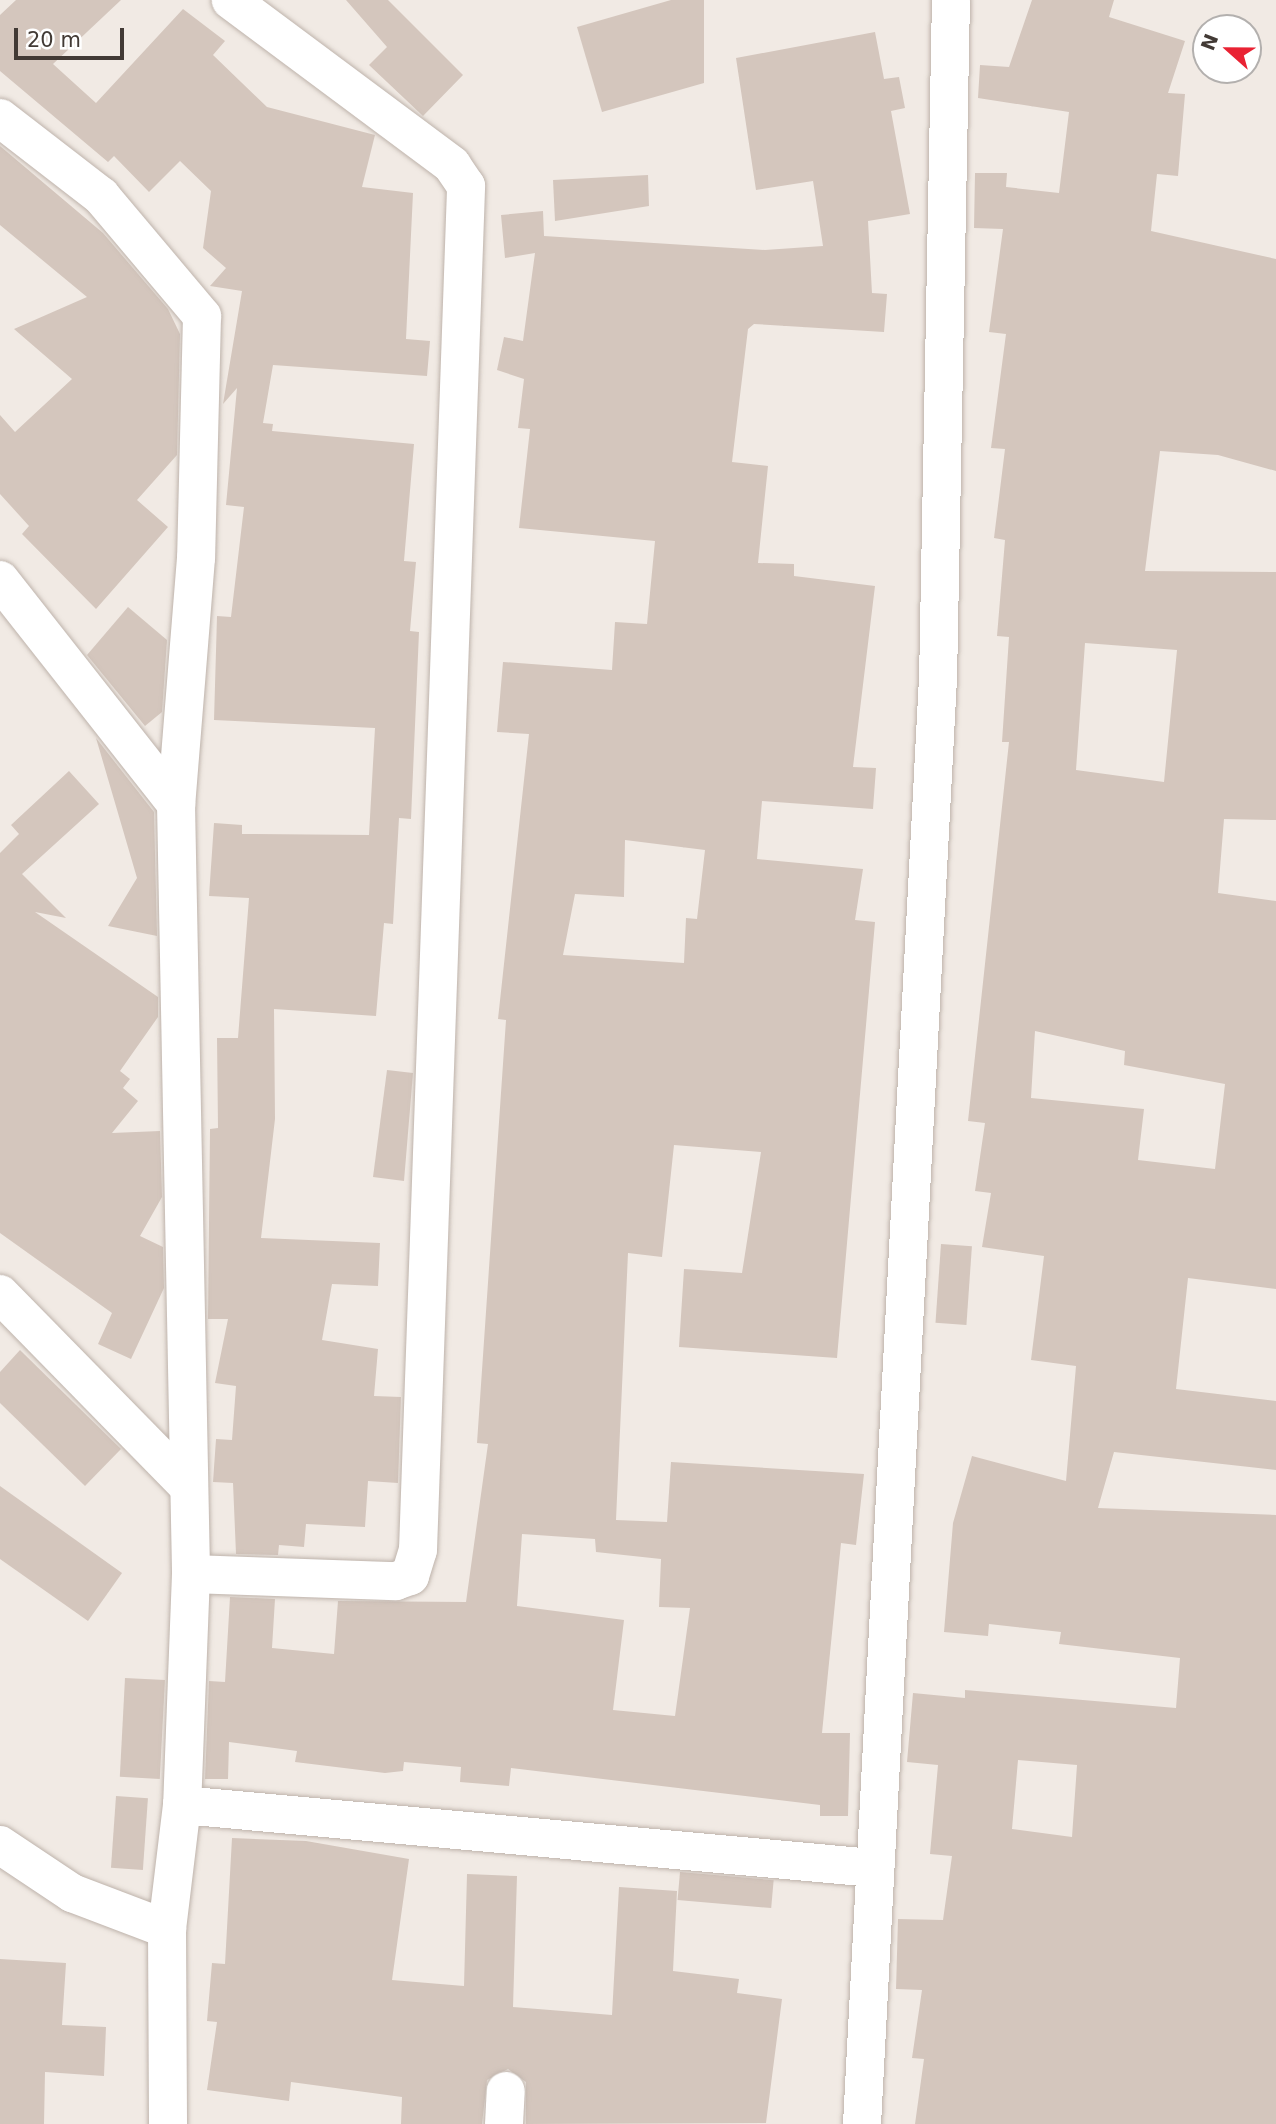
<!DOCTYPE html>
<style>
body{margin:0}
#map{position:relative;width:1276px;height:2124px;overflow:hidden;background:#f1eae4;font-family:"DejaVu Sans",sans-serif}
div>[style]{position:absolute}
.building>*{inset:0;background:#d4c6bd;transform-origin:0 0}
.roads{filter:drop-shadow(0 0 2px #beb3ab) drop-shadow(0 0 2px #beb3ab)}
.minor>*{height:38px;margin:-19px;padding:0 19px;transform-origin:19px;border-radius:19px;background:#fff}
span{translate:-50% -50%;white-space:nowrap;text-align:center;line-height:1.15;-webkit-text-stroke:5px #fff;paint-order:stroke}
.north{position:absolute;left:1192px;top:14px;width:70px;height:70px;box-sizing:border-box;background:#fff;border:2px solid #b3b0ae;border-radius:50%;rotate:291deg;font-size:19px;font-weight:700;line-height:28px;text-align:center;color:#423a35}
.north::after{content:'';display:block;margin:auto;width:24px;height:32px;background:#e92233;clip-path:polygon(50% 0,100% 100%,50% 72%,0 100%)}
.scale{position:absolute;left:14px;top:28px;width:110px;height:32px;box-sizing:border-box;border:4px solid #423a35;border-top:0;padding-left:9px;font-size:21px;line-height:24px;white-space:nowrap;color:#423a35;-webkit-text-stroke:5px #fff;paint-order:stroke}
</style>
<div id="map">
<div class="building">
<i style="clip-path:polygon(16px 0,121px 0,53px 64px,96px 103px,183px 9px,225px 41px,213px 55px,267px 107px,375px 135px,362px 187px,413px 193px,406px 339px,430px 341px,427px 376px,273px 365px,263px 423px,273px 424px,272px 431px,414px 444px,404px 561px,416px 562px,410px 631px,419px 632px,411px 819px,399px 818px,393px 924px,384px 923px,376px 1016px,274px 1009px,275px 1119px,261px 1238px,380px 1243px,378px 1286px,332px 1284px,322px 1340px,378px 1349px,374px 1396px,401px 1397px,398px 1483px,368px 1481px,365px 1527px,306px 1524px,304px 1547px,279px 1545px,278px 1555px,236px 1554px,233px 1483px,213px 1482px,216px 1439px,232px 1440px,236px 1386px,215px 1383px,228px 1319px,208px 1319px,210px 1129px,218px 1128px,217px 1038px,238px 1038px,249px 898px,209px 896px,214px 823px,242px 825px,242px 834px,369px 835px,375px 728px,214px 720px,217px 616px,231px 617px,244px 507px,226px 505px,237px 388px,223px 404px,242px 291px,210px 286px,226px 268px,203px 248px,211px 191px,180px 161px,149px 192px,114px 156px,108px 162px,0 71px,0 15px)"></i>
<i style="clip-path:polygon(346px 0,388px 0,463px 75px,423px 116px,369px 65px,387px 47px)"></i>
<i style="clip-path:polygon(671px 0,704px 0,704px 83px,602px 112px,577px 27px)"></i>
<i style="clip-path:polygon(evenodd,1032px 0,1114px 0,1109px 17px,1185px 41px,1168px 93px,1185px 94px,1178px 176px,1157px 174px,1151px 231px,1276px 259px,1276px 471px,1218px 455px,1160px 451px,1145px 571px,1276px 572px,1276px 820px,1224px 819px,1218px 893px,1276px 901px,1276px 1289px,1188px 1278px,1176px 1389px,1276px 1401px,1276px 1470px,1114px 1452px,1098px 1508px,1276px 1515px,1276px 2124px,915px 2124px,924px 2059px,912px 2058px,922px 1990px,896px 1989px,898px 1919px,943px 1920px,952px 1856px,930px 1854px,938px 1765px,907px 1762px,913px 1693px,965px 1698px,965px 1690px,1176px 1708px,1180px 1658px,1059px 1644px,1061px 1632px,989px 1624px,988px 1636px,944px 1632px,953px 1523px,972px 1456px,1066px 1481px,1076px 1366px,1031px 1360px,1044px 1256px,982px 1247px,991px 1193px,975px 1191px,985px 1123px,968px 1121px,1009px 742px,1002px 742px,1009px 637px,997px 636px,1005px 540px,994px 538px,1005px 449px,991px 448px,1006px 334px,989px 332px,1003px 229px,974px 228px,975px 173px,1007px 173px,1006px 187px,1059px 193px,1069px 112px,978px 98px,980px 65px,1009px 67px,1032px 0,1085px 643px,1177px 650px,1164px 782px,1076px 770px,1085px 643px,1032px 0,1035px 1031px,1125px 1051px,1124px 1065px,1225px 1084px,1215px 1169px,1138px 1160px,1144px 1109px,1031px 1098px,1035px 1031px,1032px 0,1018px 1760px,1077px 1765px,1072px 1837px,1012px 1829px,1018px 1760px)"></i>
<i style="clip-path:polygon(evenodd,875px 32px,884px 79px,899px 77px,905px 108px,891px 111px,910px 214px,868px 221px,872px 293px,887px 294px,884px 332px,754px 324px,748px 329px,732px 462px,768px 466px,758px 563px,794px 564px,794px 576px,875px 586px,853px 767px,876px 768px,873px 809px,762px 801px,757px 859px,863px 869px,855px 920px,875px 922px,837px 1358px,679px 1347px,684px 1269px,742px 1273px,761px 1152px,674px 1145px,662px 1257px,628px 1253px,616px 1520px,667px 1522px,671px 1462px,864px 1474px,856px 1545px,841px 1543px,822px 1733px,850px 1733px,848px 1816px,820px 1816px,820px 1805px,511px 1768px,509px 1786px,460px 1782px,461px 1767px,404px 1762px,403px 1771px,385px 1773px,295px 1762px,297px 1751px,229px 1742px,228px 1779px,205px 1779px,209px 1681px,225px 1682px,230px 1597px,275px 1599px,272px 1648px,334px 1654px,338px 1601px,466px 1602px,488px 1444px,477px 1443px,506px 1020px,498px 1019px,529px 734px,497px 732px,503px 662px,612px 670px,615px 622px,647px 624px,655px 541px,519px 528px,530px 429px,518px 428px,524px 379px,497px 370px,504px 337px,523px 341px,535px 253px,505px 258px,501px 215px,543px 211px,544px 236px,765px 250px,823px 246px,813px 181px,756px 190px,736px 58px,875px 32px,625px 840px,705px 850px,697px 919px,686px 918px,684px 963px,563px 955px,575px 894px,624px 897px,625px 840px,875px 32px,522px 1534px,595px 1539px,596px 1552px,661px 1559px,659px 1607px,690px 1608px,675px 1716px,613px 1710px,624px 1620px,517px 1606px,522px 1534px)"></i>
<i style="clip-path:polygon(0 146px,103px 233px,168px 309px,180px 334px,177px 455px,137px 500px,168px 527px,96px 609px,22px 534px,29px 526px,0 494px,0 415px,15px 432px,72px 379px,14px 329px,87px 297px,0 225px)"></i>
<i style="clip-path:polygon(648px 175px,649px 206px,555px 221px,553px 180px)"></i>
<i style="clip-path:polygon(128px 607px,167px 640px,162px 712px,145px 726px,87px 655px)"></i>
<i style="clip-path:polygon(96px 738px,154px 812px,157px 936px,108px 926px,137px 878px)"></i>
<i style="clip-path:polygon(69px 771px,99px 804px,22px 874px,66px 918px,35px 912px,158px 997px,158px 1017px,120px 1071px,130px 1079px,123px 1088px,138px 1101px,112px 1133px,160px 1131px,162px 1197px,140px 1236px,163px 1247px,164px 1288px,131px 1359px,98px 1344px,112px 1313px,0 1233px,0 853px,19px 834px,11px 825px)"></i>
<i style="clip-path:polygon(387px 1070px,413px 1073px,404px 1181px,373px 1177px)"></i>
<i style="left:941px;top:1244px;width:31px;height:79px;rotate:4deg"></i>
<i style="clip-path:polygon(20px 1350px,121px 1449px,85px 1486px,0 1403px,0 1372px)"></i>
<i style="clip-path:polygon(0 1486px,122px 1573px,88px 1621px,0 1559px)"></i>
<i style="left:125px;top:1678px;width:40px;height:99px;rotate:3deg"></i>
<i style="left:116px;top:1796px;width:32px;height:72px;rotate:4deg"></i>
<i style="clip-path:polygon(232px 1838px,306px 1841px,409px 1859px,392px 1980px,464px 1986px,467px 1874px,517px 1876px,513px 2007px,612px 2015px,619px 1887px,677px 1891px,673px 1971px,739px 1979px,737px 1993px,782px 1999px,766px 2123px,526px 2124px,526px 2082px,508px 2069px,487px 2080px,482px 2124px,401px 2124px,402px 2097px,291px 2082px,289px 2101px,207px 2090px,217px 2022px,207px 2021px,212px 1963px,225px 1964px)"></i>
<i style="left:680px;top:1872px;width:94px;height:28px;rotate:5deg"></i>
<i style="clip-path:polygon(0 1959px,66px 1963px,62px 2025px,106px 2027px,104px 2076px,45px 2072px,44px 2124px,0 2124px)"></i>
</div>
<div class="roads">
<div class="minor">
<i style="left:0;top:118px;width:128px;rotate:37.7deg"></i>
<i style="left:101px;top:196px;width:157px;rotate:49.9deg"></i>
<i style="left:202px;top:316px;width:242px;rotate:91.4deg"></i>
<i style="left:196px;top:558px;width:247px;rotate:94.6deg"></i>
<i style="left:176px;top:804px;width:770px;rotate:88.88deg"></i>
<i style="left:191px;top:1574px;width:231px;rotate:92.2deg"></i>
<i style="left:182px;top:1805px;width:125px;rotate:96.9deg"></i>
<i style="left:167px;top:1929px;width:195px;rotate:89.7deg"></i>
<i style="left:0;top:580px;width:285px;rotate:51.8deg"></i>
<i style="left:0;top:1294px;width:267px;rotate:45.6deg"></i>
<i style="left:191px;top:1574px;width:205px;rotate:2deg"></i>
<i style="left:396px;top:1581px;width:15px;rotate:-20deg"></i>
<i style="left:410px;top:1576px;width:27px;rotate:-73deg"></i>
<i style="left:418px;top:1550px;width:1365px;rotate:-87.98deg"></i>
<i style="left:466px;top:186px;width:25px;rotate:-124deg"></i>
<i style="left:452px;top:165px;width:276px;rotate:-143.3deg"></i>
<i style="left:182px;top:1805px;width:694px;rotate:5.21deg"></i>
<i style="left:0;top:1845px;width:87px;rotate:33.7deg"></i>
<i style="left:72px;top:1893px;width:102px;rotate:20.8deg"></i>
<i style="left:504px;top:2124px;width:33px;rotate:-87deg"></i>
<i style="left:862px;top:2124px;width:1445px;rotate:-86.99deg"></i>
<i style="left:938px;top:681px;width:681px;rotate:-88.91deg"></i>
</div>
</div>
<div class="north">N</div>
<div class="scale">20 m</div>
</div>
